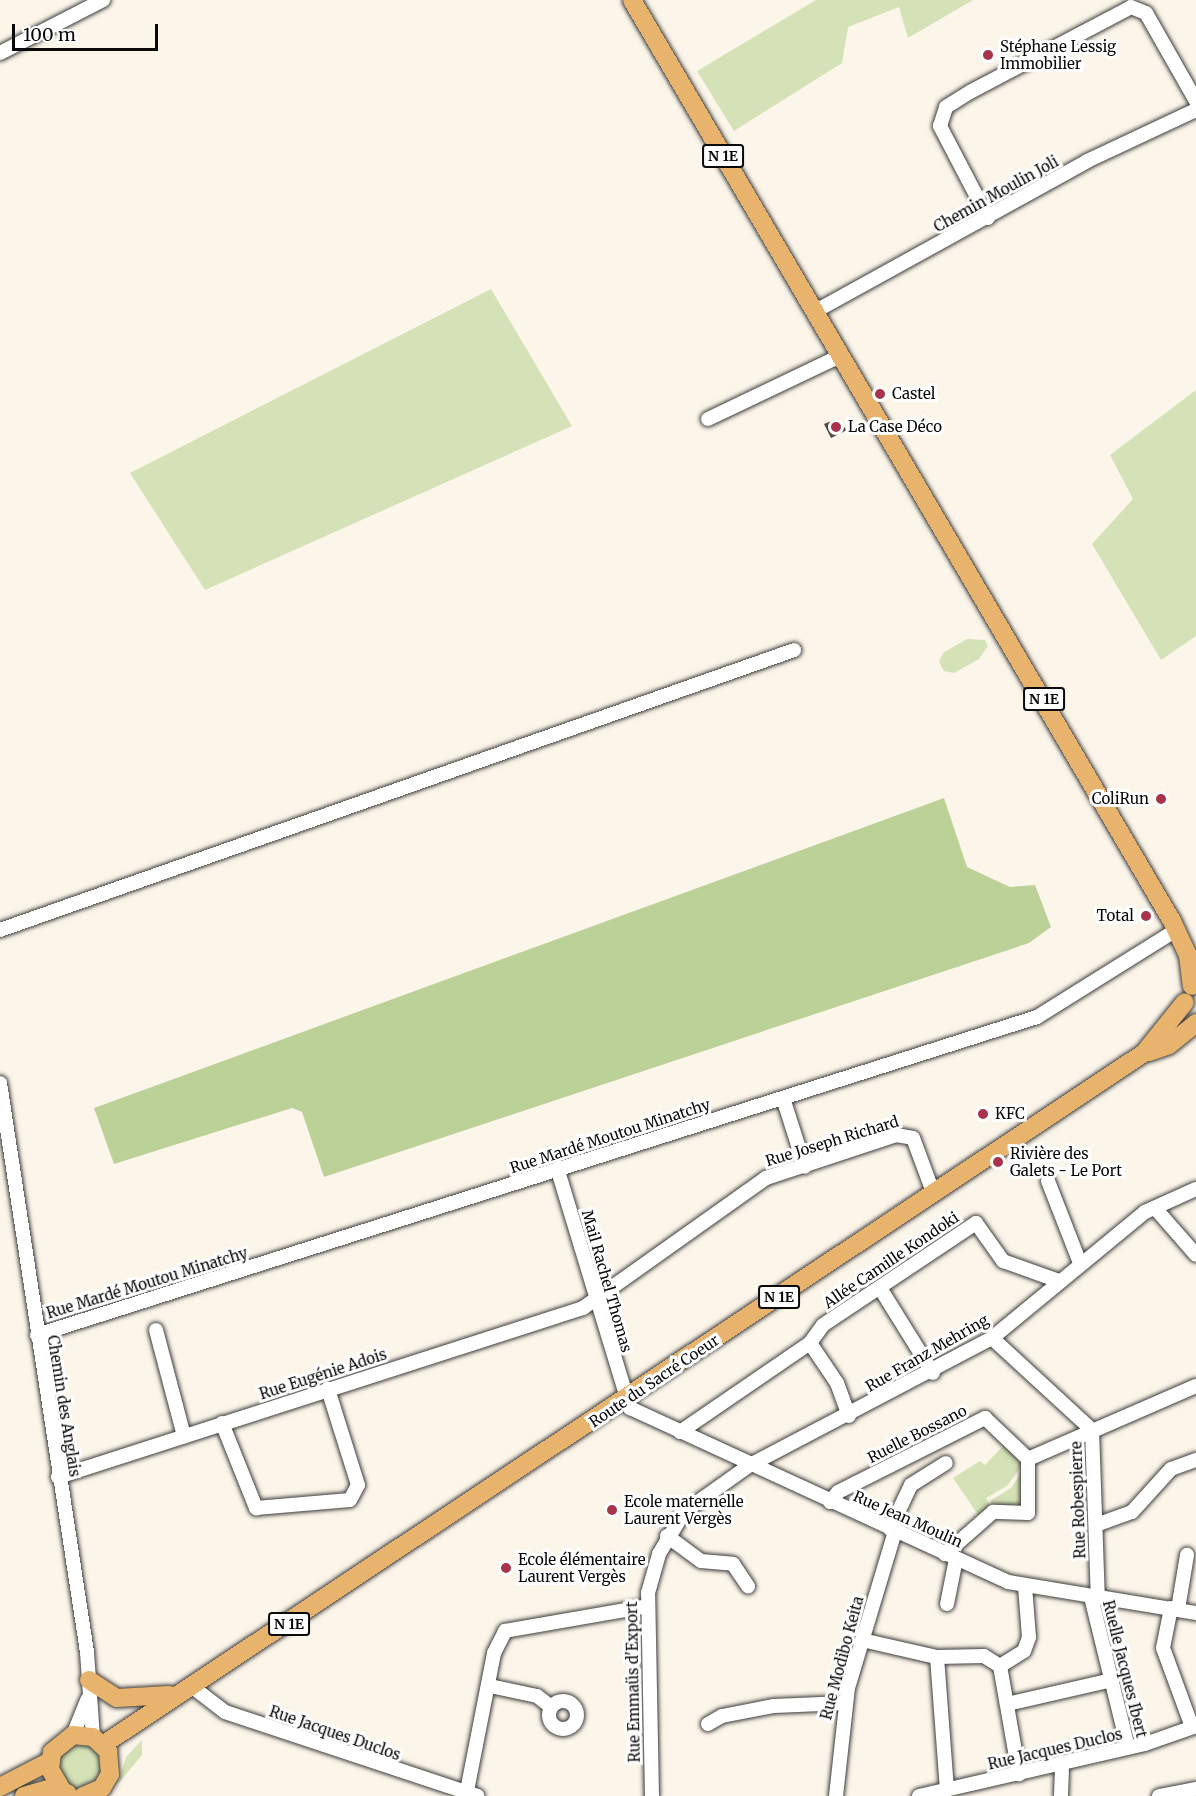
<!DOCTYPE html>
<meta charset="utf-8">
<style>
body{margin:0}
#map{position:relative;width:1196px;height:1796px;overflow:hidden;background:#fcf5e9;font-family:Merriweather,serif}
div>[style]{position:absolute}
.green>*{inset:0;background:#d5e2b7}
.round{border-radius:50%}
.forest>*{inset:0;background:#bcd198}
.building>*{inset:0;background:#514947}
.roads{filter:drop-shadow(0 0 2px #3d3d3d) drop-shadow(0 0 2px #3d3d3d)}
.minor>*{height:14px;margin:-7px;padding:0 7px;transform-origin:7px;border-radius:7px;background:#fff}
.minor>.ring{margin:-7px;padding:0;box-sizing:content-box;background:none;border:14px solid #fff;border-radius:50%}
.major>*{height:18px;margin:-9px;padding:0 9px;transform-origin:9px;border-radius:9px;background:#e8b46d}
.dots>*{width:16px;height:16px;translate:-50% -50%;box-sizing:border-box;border:3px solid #fff;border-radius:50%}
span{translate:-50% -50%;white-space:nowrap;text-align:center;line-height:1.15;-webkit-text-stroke:6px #fff;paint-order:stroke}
.shield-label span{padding:2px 4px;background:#fff;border:2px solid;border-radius:4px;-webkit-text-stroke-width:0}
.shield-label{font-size:14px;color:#0a0a0a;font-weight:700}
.poi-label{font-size:15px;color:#0a0a0a}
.left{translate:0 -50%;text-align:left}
.right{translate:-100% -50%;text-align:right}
.street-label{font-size:15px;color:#0a0a0a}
.scale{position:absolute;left:12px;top:24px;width:146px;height:27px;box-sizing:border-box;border:3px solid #0a0a0a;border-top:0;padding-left:8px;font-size:18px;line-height:21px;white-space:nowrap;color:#0a0a0a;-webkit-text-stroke:4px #fff;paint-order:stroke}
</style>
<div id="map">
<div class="green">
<i style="clip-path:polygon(816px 0,973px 0,908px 38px,899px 7px,848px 27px,842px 63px,734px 131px,697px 71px)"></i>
<i style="clip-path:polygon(491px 289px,572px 426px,205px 590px,130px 473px)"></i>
<i style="clip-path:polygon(1196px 390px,1196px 636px,1161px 660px,1092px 544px,1133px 499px,1110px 455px)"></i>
<i style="clip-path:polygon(967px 639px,985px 640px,988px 646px,979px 659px,954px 673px,944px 671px,939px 662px,943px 653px)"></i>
<i style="clip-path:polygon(1004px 1445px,1024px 1463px,1007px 1486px,986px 1498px,991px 1508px,979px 1516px,953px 1478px,980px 1461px,985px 1465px)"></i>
<i style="clip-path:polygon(1027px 1464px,1027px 1498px,1019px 1511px,995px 1510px,990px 1501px,1011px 1488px)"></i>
<i style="clip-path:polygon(142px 1740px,142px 1755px,118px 1784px,126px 1757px)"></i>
<i class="round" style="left:58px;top:1745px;width:44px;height:44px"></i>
</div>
<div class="forest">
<i style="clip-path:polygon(944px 798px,967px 867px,1010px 887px,1035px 885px,1051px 927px,1029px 943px,324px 1177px,302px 1112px,292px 1108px,114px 1164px,94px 1108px)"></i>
</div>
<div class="building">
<i style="clip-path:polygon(836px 419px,847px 430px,831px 438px,824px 424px)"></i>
</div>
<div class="roads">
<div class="minor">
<i style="left:0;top:53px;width:116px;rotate:-27.2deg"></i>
<i style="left:988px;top:218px;width:104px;rotate:-117.6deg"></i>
<i style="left:940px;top:126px;width:20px;rotate:-72deg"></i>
<i style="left:946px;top:107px;width:28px;rotate:-32deg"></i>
<i style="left:970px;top:92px;width:182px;rotate:-27.8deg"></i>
<i style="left:1131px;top:7px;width:16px;rotate:22deg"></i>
<i style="left:1146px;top:13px;width:101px;rotate:60.4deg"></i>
<i style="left:814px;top:312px;width:312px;rotate:-28.9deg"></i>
<i style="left:1087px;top:161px;width:120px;rotate:-25.1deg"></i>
<i style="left:708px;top:419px;width:146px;rotate:-25.5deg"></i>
<i style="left:0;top:930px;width:842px;rotate:-19.42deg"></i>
<i style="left:0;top:1083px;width:576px;rotate:81.31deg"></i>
<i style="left:87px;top:1652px;width:85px;rotate:86deg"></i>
<i style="left:783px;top:1098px;width:72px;rotate:72.3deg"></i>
<i style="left:558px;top:1171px;width:248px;rotate:73.1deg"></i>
<i style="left:630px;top:1408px;width:416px;rotate:24.7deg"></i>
<i style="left:1008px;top:1582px;width:191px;rotate:9.4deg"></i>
<i style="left:1048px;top:1181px;width:88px;rotate:68.7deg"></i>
<i style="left:1155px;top:1208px;width:62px;rotate:48.9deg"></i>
<i style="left:880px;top:1288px;width:100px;rotate:58.1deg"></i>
<i style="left:156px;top:1330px;width:110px;rotate:75.2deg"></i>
<i style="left:37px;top:1335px;width:1049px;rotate:-17.64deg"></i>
<i style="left:1037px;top:1017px;width:164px;rotate:-32deg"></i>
<i style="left:992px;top:1338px;width:136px;rotate:42.6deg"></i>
<i style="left:1092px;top:1430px;width:168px;rotate:88deg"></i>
<i style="left:810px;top:1343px;width:48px;rotate:56deg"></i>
<i style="left:837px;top:1383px;width:35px;rotate:70deg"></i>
<i style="left:222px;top:1423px;width:92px;rotate:68.2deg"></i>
<i style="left:256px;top:1508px;width:94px;rotate:-4.9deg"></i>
<i style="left:350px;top:1500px;width:17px;rotate:-62deg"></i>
<i style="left:358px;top:1485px;width:101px;rotate:-107.4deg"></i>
<i style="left:680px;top:1432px;width:158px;rotate:-34.4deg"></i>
<i style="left:810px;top:1343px;width:22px;rotate:-54deg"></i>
<i style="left:823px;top:1325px;width:184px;rotate:-33.7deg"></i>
<i style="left:976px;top:1223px;width:47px;rotate:54.6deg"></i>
<i style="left:1003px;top:1261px;width:59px;rotate:19.7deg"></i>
<i style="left:1028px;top:1459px;width:183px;rotate:-23.5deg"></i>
<i style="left:58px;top:1477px;width:552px;rotate:-17.84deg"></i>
<i style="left:583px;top:1308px;width:224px;rotate:-35.4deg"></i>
<i style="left:766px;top:1178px;width:137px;rotate:-18.3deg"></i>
<i style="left:896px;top:1135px;width:17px;rotate:10deg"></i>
<i style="left:913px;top:1138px;width:58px;rotate:69.7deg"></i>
<i style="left:830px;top:1502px;width:13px;rotate:-51deg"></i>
<i style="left:838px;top:1492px;width:165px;rotate:-26.7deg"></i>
<i style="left:985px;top:1418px;width:59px;rotate:43.6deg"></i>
<i style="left:1028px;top:1459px;width:54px;rotate:90deg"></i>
<i style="left:1028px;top:1513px;width:35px;rotate:-178deg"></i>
<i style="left:993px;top:1512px;width:64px;rotate:138.8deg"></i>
<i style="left:1096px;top:1525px;width:38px;rotate:-20deg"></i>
<i style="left:1132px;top:1512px;width:58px;rotate:-47.8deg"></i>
<i style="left:1171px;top:1469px;width:27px;rotate:-20deg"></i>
<i style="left:890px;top:1529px;width:49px;rotate:-64.5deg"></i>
<i style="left:911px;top:1485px;width:41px;rotate:-32.2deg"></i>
<i style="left:667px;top:1536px;width:42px;rotate:36.3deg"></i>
<i style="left:701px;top:1561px;width:32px;rotate:5deg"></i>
<i style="left:733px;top:1564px;width:27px;rotate:56deg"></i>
<i style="left:1091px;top:1597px;width:155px;rotate:76.2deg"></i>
<i style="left:947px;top:1604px;width:46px;rotate:-78.7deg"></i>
<i style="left:1171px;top:1608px;width:41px;rotate:101.3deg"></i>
<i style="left:1163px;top:1648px;width:84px;rotate:69.8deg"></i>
<i style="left:1178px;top:1609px;width:55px;rotate:-80.5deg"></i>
<i style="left:862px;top:1640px;width:77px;rotate:12.8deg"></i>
<i style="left:937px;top:1657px;width:47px;rotate:-1.2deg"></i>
<i style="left:984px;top:1656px;width:19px;rotate:32deg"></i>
<i style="left:937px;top:1657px;width:133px;rotate:85.7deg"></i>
<i style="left:1000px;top:1666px;width:110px;rotate:80deg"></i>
<i style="left:1000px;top:1666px;width:28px;rotate:-32deg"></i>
<i style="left:1024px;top:1651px;width:15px;rotate:-70deg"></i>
<i style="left:1029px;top:1637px;width:51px;rotate:-94.5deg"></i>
<i style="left:190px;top:1685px;width:44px;rotate:37.6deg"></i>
<i style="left:225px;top:1712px;width:266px;rotate:18.4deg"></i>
<i style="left:490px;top:1686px;width:48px;rotate:12deg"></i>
<i style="left:537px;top:1696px;width:18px;rotate:38deg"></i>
<i class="ring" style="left:549px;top:1701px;width:14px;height:14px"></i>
<i style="left:1007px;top:1704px;width:108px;rotate:-12.9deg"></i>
<i style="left:708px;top:1724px;width:16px;rotate:-30deg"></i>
<i style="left:722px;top:1716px;width:53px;rotate:-10.9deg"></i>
<i style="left:774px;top:1706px;width:71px;rotate:-2.4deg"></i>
<i style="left:73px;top:1735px;width:38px;rotate:-68deg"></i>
<i style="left:466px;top:1796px;width:146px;rotate:-78.9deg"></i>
<i style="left:494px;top:1653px;width:25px;rotate:-63deg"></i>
<i style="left:505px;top:1631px;width:145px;rotate:-9.9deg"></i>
<i style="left:652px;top:1796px;width:203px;rotate:-91.1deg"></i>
<i style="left:648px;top:1593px;width:41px;rotate:-74.2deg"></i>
<i style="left:659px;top:1554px;width:49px;rotate:-59.2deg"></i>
<i style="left:684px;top:1512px;width:81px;rotate:-35.5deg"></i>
<i style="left:750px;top:1465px;width:273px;rotate:-27.7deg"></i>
<i style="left:992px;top:1338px;width:198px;rotate:-39.5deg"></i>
<i style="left:1145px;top:1212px;width:56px;rotate:-24.3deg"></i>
<i style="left:836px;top:1796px;width:109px;rotate:-83.7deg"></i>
<i style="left:848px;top:1688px;width:164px;rotate:-73.3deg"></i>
<i style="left:919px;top:1796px;width:232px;rotate:-13deg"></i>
<i style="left:1145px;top:1744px;width:54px;rotate:-19.4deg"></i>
<i style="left:1061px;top:1796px;width:33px;rotate:-88deg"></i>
<i style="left:1159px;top:1796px;width:38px;rotate:-11deg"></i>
</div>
<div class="major">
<i style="left:632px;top:0;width:1068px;rotate:59.62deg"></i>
<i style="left:1172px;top:921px;width:38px;rotate:65deg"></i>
<i style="left:1188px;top:955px;width:31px;rotate:83deg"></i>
<i style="left:1149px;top:1052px;width:21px;rotate:-19deg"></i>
<i style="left:1169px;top:1045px;width:35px;rotate:-39deg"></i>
<i style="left:89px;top:1680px;width:33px;rotate:33deg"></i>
<i style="left:117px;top:1698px;width:52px;rotate:-3.3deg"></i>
<i style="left:104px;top:1744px;width:1249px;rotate:-33.6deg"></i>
<i style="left:1144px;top:1053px;width:65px;rotate:-51.2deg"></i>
<i style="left:0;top:1787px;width:56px;rotate:-27.5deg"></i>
<i style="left:62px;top:1790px;width:24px;rotate:-120deg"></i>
<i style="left:50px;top:1769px;width:17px;rotate:-83deg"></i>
<i style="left:52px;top:1752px;width:27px;rotate:-39deg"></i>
<i style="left:73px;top:1735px;width:20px;rotate:6deg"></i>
<i style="left:93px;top:1737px;width:21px;rotate:43deg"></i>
<i style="left:108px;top:1751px;width:23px;rotate:85deg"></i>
<i style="left:110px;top:1774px;width:16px;rotate:120deg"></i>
<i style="left:102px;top:1788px;width:21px;rotate:157deg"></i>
<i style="left:24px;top:1796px;width:29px;rotate:-16deg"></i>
<i style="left:52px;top:1788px;width:16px;rotate:18deg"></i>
</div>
</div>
<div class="dots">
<i style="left:988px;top:55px;background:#a8334d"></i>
<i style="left:880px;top:394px;background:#a8334d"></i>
<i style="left:836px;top:427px;background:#a8334d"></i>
<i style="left:1161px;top:799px;background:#a8334d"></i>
<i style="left:1146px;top:916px;background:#a8334d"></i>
<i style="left:983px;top:1114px;background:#a8334d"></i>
<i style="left:998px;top:1162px;background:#a8334d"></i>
<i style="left:612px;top:1510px;background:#a8334d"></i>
<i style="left:506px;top:1568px;background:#a8334d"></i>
</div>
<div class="shield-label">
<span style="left:723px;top:156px">N 1E</span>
<span style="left:1044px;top:699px">N 1E</span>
<span style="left:779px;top:1297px">N 1E</span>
<span style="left:289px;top:1624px">N 1E</span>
</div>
<div class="poi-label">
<span class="left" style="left:1000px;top:55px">Stéphane Lessig<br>Immobilier</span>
<span class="left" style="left:892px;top:394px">Castel</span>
<span class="left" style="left:848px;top:427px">La Case Déco</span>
<span class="right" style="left:1149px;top:799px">ColiRun</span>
<span class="right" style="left:1134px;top:916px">Total</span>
<span class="left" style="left:995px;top:1114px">KFC</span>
<span class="left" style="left:1010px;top:1162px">Rivière des<br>Galets - Le Port</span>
<span class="left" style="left:624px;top:1510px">Ecole maternelle<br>Laurent Vergès</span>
<span class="left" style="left:518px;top:1568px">Ecole élémentaire<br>Laurent Vergès</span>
</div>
<div class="street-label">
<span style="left:996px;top:194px;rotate:-29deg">Chemin Moulin Joli</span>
<span style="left:610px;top:1136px;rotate:-18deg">Rue Mardé Moutou Minatchy</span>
<span style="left:832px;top:1141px;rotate:-17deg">Rue Joseph Richard</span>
<span style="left:891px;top:1260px;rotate:-34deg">Allée Camille Kondoki</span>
<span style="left:607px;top:1281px;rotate:74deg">Mail Rachel Thomas</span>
<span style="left:147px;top:1283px;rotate:-17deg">Rue Mardé Moutou Minatchy</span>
<span style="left:927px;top:1353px;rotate:-30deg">Rue Franz Mehring</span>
<span style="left:323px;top:1374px;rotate:-18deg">Rue Eugénie Adois</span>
<span style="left:654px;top:1381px;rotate:-34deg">Route du Sacré Coeur</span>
<span style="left:64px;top:1406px;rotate:81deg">Chemin des Anglais</span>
<span style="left:917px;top:1434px;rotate:-27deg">Ruelle Bossano</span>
<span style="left:1078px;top:1500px;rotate:-92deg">Rue Robespierre</span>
<span style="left:908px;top:1519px;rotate:24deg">Rue Jean Moulin</span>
<span style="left:842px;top:1658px;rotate:-75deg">Rue Modibo Keita</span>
<span style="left:1125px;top:1669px;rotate:76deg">Ruelle Jacques Ibert</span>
<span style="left:633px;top:1682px;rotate:-91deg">Rue Emmaüs d'Export</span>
<span style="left:335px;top:1733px;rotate:19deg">Rue Jacques Duclos</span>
<span style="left:1055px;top:1749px;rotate:-13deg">Rue Jacques Duclos</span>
</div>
<div class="scale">100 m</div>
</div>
